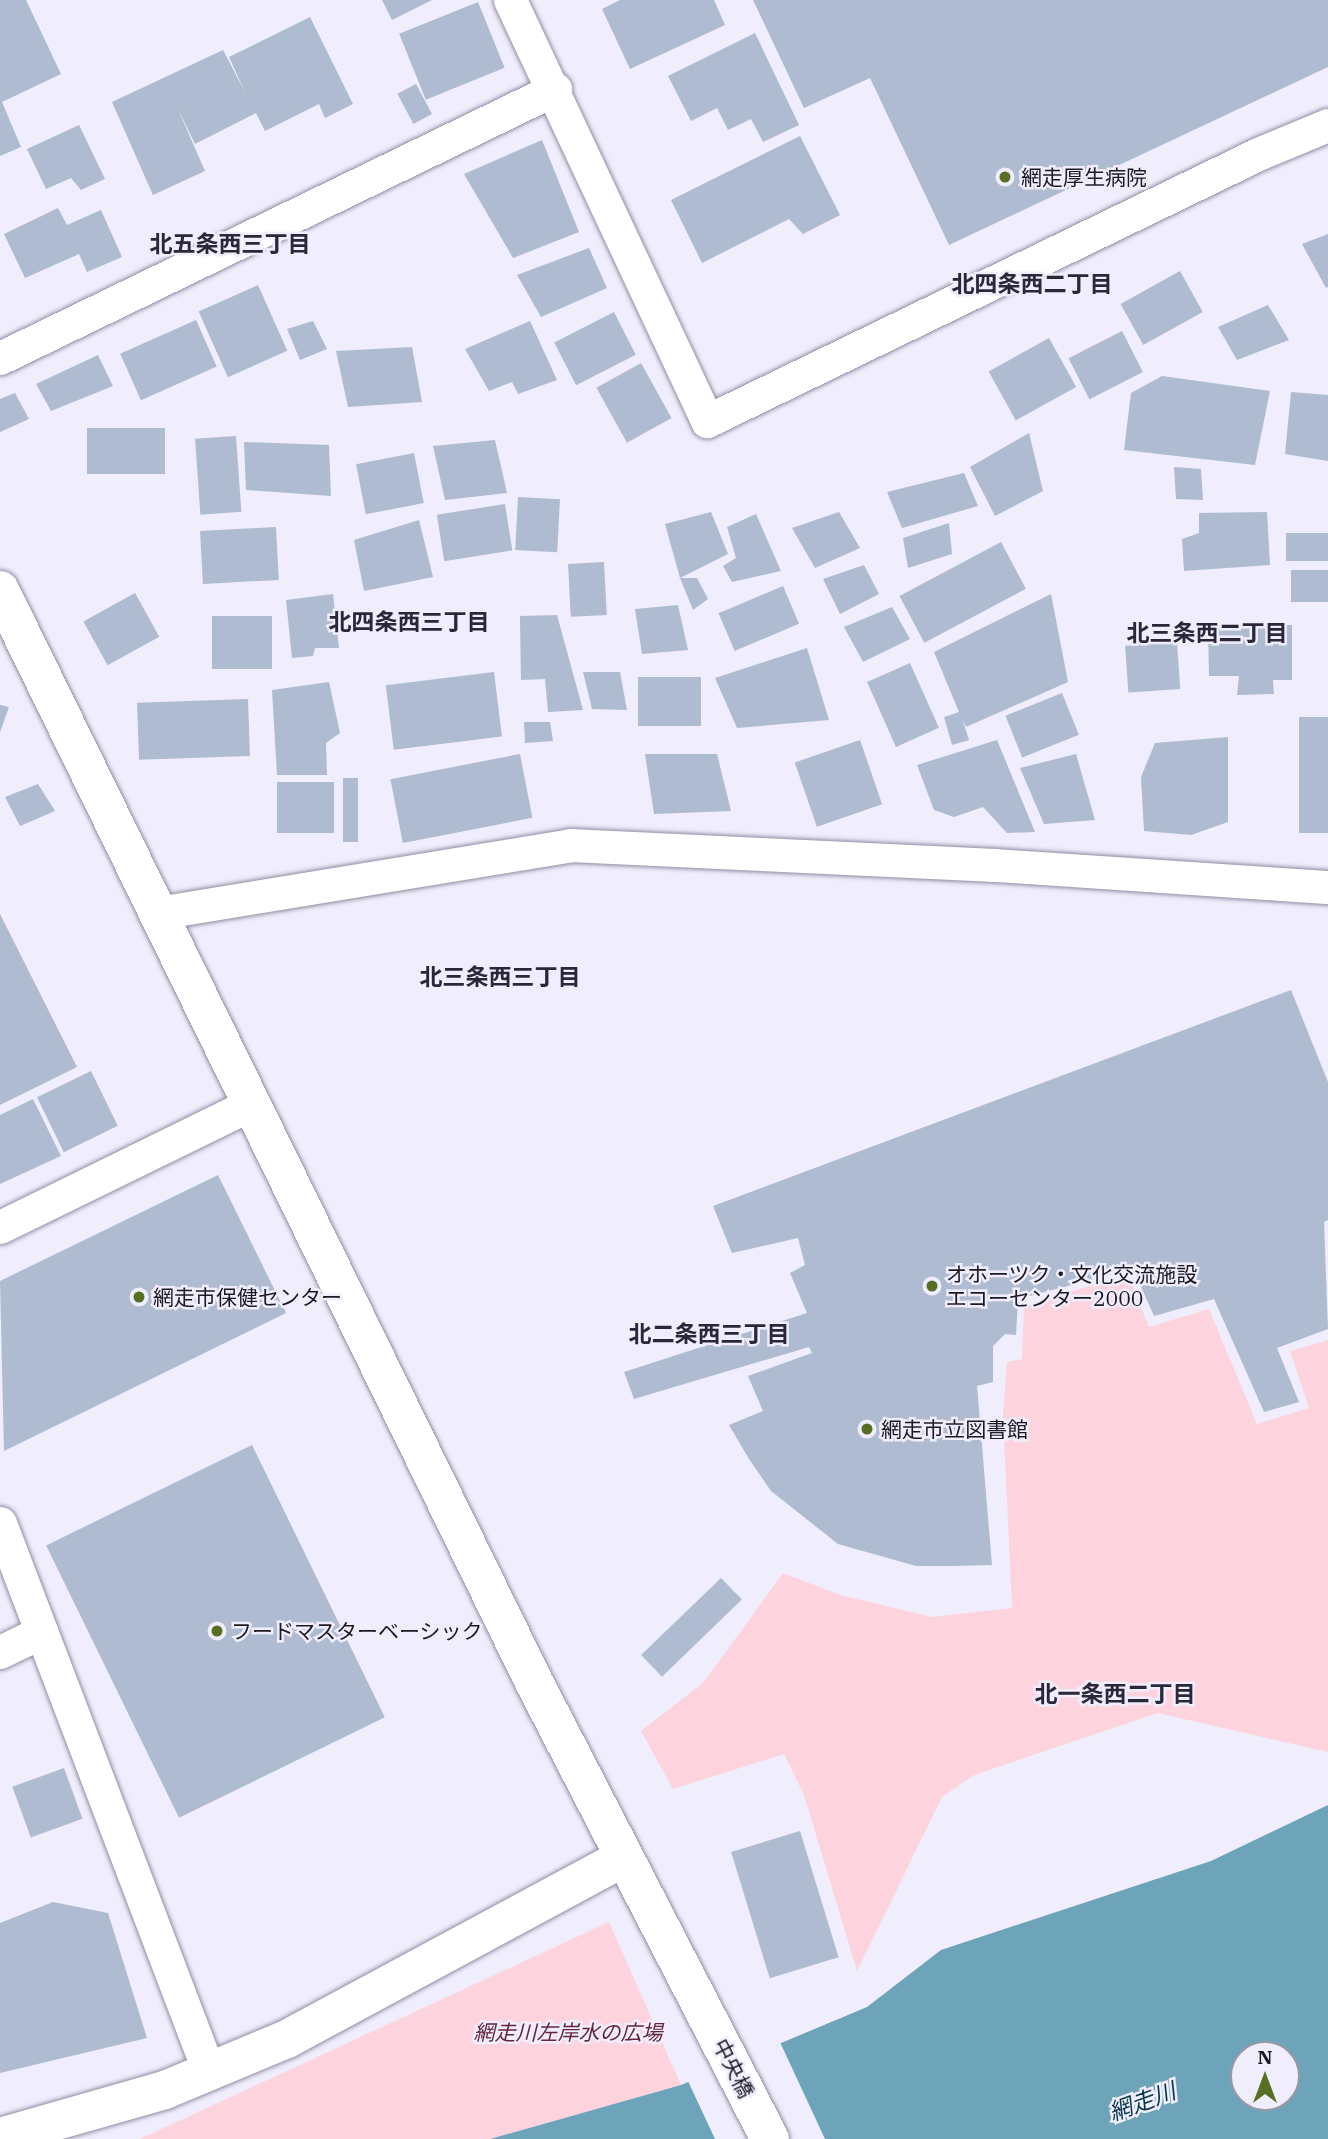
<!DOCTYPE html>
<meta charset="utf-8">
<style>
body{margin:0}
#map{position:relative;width:1328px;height:2139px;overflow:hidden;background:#f0edfc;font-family:"IBM Plex Serif","Noto Sans JP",serif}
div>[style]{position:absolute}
.green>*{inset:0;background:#fdd3de}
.water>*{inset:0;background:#6da4ba}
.pier>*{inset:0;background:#f0edfc}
.building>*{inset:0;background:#aebbd0;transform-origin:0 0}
.roads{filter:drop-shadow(0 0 2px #918da4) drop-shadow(0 0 2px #918da4)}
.street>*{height:33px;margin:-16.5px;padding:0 16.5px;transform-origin:16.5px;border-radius:16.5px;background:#fff}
.secondary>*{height:38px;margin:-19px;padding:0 19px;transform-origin:19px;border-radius:19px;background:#fff}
.dots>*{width:19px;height:19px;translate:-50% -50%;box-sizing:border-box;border:4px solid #f0edfc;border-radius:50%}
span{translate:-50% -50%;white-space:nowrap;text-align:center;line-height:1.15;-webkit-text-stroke:5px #f0edfc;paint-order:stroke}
.poi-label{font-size:21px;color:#1b1922}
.left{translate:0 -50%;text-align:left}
.park-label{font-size:21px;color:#65253c;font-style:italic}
.street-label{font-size:21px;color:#1b1922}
.neighbourhood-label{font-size:23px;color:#2a2739;font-weight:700}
.water-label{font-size:23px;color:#07394a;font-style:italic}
.north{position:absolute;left:1230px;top:2041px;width:70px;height:70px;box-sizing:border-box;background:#f0edfc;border:2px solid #9b98a5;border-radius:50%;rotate:0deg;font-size:19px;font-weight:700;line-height:28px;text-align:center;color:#1b1922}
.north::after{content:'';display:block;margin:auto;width:24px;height:32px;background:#566f21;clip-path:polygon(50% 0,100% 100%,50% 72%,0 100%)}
</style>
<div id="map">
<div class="green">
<i style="clip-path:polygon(1128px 1275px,1149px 1327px,1209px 1309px,1257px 1424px,1309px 1408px,1290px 1351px,1328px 1340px,1328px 1752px,1158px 1713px,974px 1775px,942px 1797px,857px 1971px,804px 1795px,784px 1754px,673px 1789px,641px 1731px,704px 1682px,783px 1573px,840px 1595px,932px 1617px,1012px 1608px,1003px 1415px,1007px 1362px,1022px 1359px,1024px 1305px)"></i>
<i style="clip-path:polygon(609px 1922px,681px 2085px,490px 2139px,140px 2139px)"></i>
</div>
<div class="water">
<i style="clip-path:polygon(evenodd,1328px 1805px,1328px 2139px,490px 2139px,681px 2085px,867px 2007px,941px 1950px,1211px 1861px,1328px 1805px,1244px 2055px,1286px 2055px,1286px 2097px,1244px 2097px,1244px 2055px)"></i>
</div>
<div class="pier">
<i style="clip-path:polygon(779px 2040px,825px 2139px,715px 2139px,687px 2079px)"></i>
</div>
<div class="building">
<i style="clip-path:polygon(0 0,26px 0,61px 74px,2px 102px,21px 147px,0 156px)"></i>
<i style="clip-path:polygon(382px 0,432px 0,392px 20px)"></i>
<i style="clip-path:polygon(620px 0,714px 0,725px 25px,630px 69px,602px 9px)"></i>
<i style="clip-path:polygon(753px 0,1328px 0,1328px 67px,949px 245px,870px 78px,804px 108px)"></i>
<i style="left:478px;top:2px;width:71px;height:85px;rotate:68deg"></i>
<i style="clip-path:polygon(310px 17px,353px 104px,325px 118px,319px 104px,265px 131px,256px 113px,195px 144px,177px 107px,205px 171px,153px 195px,112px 102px,223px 50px,245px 92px,229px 57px)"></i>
<i style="clip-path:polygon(755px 33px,799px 125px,763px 142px,751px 119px,728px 130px,717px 108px,691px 121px,668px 76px)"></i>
<i style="left:416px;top:84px;width:34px;height:21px;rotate:62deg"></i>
<i style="clip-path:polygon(79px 125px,105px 179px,81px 190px,71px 178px,46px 189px,27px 149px)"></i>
<i style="clip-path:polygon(800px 136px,840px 215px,803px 234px,789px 219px,702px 263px,671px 200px)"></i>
<i style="clip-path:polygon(542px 140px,579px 232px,513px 258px,464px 174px)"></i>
<i style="clip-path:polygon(58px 208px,67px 225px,101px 210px,122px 257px,87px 272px,79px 254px,25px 278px,4px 234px)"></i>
<i style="clip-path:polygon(1328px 234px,1328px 287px,1326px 288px,1302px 244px)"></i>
<i style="clip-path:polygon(589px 248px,607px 288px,541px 317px,517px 275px)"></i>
<i style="left:1180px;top:271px;width:47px;height:68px;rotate:61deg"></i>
<i style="left:258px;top:285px;width:72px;height:65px;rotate:66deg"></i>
<i style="clip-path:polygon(1268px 305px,1289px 340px,1237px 360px,1218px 327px)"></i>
<i style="left:614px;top:312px;width:48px;height:67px;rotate:63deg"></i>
<i style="left:196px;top:320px;width:51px;height:83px;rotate:66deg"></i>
<i style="clip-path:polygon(313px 321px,327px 349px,300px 360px,287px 329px)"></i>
<i style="clip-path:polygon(530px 321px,557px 380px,518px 394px,512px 382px,489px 391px,465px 349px)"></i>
<i style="left:1122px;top:331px;width:46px;height:60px;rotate:63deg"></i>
<i style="left:1049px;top:338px;width:56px;height:69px;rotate:61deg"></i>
<i style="clip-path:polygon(412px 347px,422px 402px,348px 407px,336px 351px)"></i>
<i style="clip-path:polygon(98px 355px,113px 386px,51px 411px,36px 384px)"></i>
<i style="left:641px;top:363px;width:63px;height:51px;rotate:61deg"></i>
<i style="clip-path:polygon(1162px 376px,1270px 391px,1255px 465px,1124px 450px,1131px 393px)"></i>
<i style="clip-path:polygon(1291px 392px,1328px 395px,1328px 461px,1285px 454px)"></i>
<i style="clip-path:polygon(15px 393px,29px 419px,0 432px,0 399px)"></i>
<i style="left:87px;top:428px;width:78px;height:46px"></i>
<i style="clip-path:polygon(1029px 433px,1043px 491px,995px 516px,970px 467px)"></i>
<i style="left:236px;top:436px;width:76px;height:41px;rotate:86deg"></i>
<i style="clip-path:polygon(495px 440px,507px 493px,445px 500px,433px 446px)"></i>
<i style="clip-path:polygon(244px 442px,329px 445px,331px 496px,246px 490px)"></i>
<i style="left:414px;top:453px;width:51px;height:59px;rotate:79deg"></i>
<i style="clip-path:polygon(1174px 467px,1201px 469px,1203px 500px,1176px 499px)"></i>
<i style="clip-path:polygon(964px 473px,978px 506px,902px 528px,887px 492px)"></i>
<i style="left:518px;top:497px;width:42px;height:53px;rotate:3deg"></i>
<i style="left:505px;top:504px;width:47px;height:69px;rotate:81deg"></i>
<i style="clip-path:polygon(711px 512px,728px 554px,680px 578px,665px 524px)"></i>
<i style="clip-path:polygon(839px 512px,860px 548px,815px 568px,792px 528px)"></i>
<i style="clip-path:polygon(1267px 512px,1270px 565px,1184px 571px,1182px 539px,1199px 533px,1199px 513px)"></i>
<i style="clip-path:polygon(756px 514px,781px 571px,732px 582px,723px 566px,736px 558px,727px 527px)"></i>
<i style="clip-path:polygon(419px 520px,433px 577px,364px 591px,354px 540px)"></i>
<i style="clip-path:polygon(949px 523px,952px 554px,908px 568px,903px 538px)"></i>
<i style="left:276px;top:527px;width:53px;height:76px;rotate:87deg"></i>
<i style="left:1328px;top:533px;width:28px;height:42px;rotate:90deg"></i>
<i style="left:1001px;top:542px;width:53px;height:115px;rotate:62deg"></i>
<i style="left:604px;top:562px;width:53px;height:36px;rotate:87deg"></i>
<i style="clip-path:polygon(864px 565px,879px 594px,840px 614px,823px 579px)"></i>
<i style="left:1328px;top:570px;width:32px;height:37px;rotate:90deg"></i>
<i style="clip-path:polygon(680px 578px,697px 578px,708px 599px,693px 610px)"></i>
<i style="left:783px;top:586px;width:41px;height:70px;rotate:67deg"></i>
<i style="left:135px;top:593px;width:50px;height:59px;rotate:61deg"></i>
<i style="clip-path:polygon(333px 594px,339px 648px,315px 648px,313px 656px,292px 658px,286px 600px)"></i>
<i style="clip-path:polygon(1051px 594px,1068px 682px,966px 727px,962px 718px,969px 740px,952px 745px,944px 717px,959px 712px,934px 652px)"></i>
<i style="clip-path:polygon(678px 605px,688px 650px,642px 654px,635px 609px)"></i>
<i style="clip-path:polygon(892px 607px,910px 639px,863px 662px,844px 627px)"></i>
<i style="clip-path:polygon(557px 615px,583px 710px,548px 712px,545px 679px,521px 680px,520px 616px)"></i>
<i style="left:212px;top:616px;width:60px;height:53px"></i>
<i style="clip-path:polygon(1292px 625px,1292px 680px,1273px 680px,1274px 694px,1237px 695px,1239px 676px,1209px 676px,1208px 626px)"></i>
<i style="left:1177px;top:642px;width:47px;height:52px;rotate:86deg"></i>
<i style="clip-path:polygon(807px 648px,829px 720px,737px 728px,715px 678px)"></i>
<i style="left:910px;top:663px;width:71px;height:47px;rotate:66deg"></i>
<i style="left:494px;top:672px;width:65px;height:109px;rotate:83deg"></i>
<i style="clip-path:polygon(583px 672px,620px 672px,627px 710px,592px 709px)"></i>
<i style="left:638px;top:677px;width:63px;height:49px"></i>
<i style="clip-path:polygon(329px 682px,340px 733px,326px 743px,327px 775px,277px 775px,272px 690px)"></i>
<i style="left:1062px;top:693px;width:45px;height:61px;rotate:68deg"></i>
<i style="left:248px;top:699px;width:57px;height:111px;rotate:88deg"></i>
<i style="clip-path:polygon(0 705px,9px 707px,0 732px)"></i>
<i style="left:1299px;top:717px;width:29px;height:116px"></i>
<i style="clip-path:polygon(524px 722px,550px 722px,553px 741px,525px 743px)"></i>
<i style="clip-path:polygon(1228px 737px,1228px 822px,1191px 835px,1144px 831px,1141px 777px,1155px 743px)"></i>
<i style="left:860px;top:740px;width:68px;height:69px;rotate:71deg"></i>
<i style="clip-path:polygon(997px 740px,1035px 832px,1007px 833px,983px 807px,954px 817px,934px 810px,917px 765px)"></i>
<i style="left:520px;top:754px;width:65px;height:132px;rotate:79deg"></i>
<i style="clip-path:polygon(645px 754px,717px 754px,731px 811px,654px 814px)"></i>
<i style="clip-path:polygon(1076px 754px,1095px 820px,1044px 824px,1020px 768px)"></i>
<i style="left:358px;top:778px;width:64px;height:15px;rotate:90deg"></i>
<i style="left:277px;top:782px;width:57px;height:51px"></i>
<i style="clip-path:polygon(38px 784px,55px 811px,20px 826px,5px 797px)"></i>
<i style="clip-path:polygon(0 914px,77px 1067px,0 1105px)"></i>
<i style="clip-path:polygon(1291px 990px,1328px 1082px,1328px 1220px,1324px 1222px,1328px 1329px,1277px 1348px,1299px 1402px,1264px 1412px,1214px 1299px,1154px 1316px,1133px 1269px,1018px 1299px,1016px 1335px,1005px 1334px,993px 1346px,993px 1382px,977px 1386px,992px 1565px,953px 1566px,916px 1566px,838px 1544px,771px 1491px,749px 1459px,729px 1425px,763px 1411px,748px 1376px,812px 1353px,809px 1347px,634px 1399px,624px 1372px,807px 1313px,790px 1273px,805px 1265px,798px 1238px,732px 1253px,713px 1206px)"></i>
<i style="left:91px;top:1071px;width:61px;height:60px;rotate:64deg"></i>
<i style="clip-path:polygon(33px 1099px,61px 1156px,0 1184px,0 1115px)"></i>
<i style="clip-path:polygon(218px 1175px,286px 1313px,4px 1451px,0 1281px)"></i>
<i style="left:252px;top:1445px;width:303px;height:229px;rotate:64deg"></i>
<i style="left:721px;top:1578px;width:30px;height:111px;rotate:46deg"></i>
<i style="left:64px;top:1768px;width:54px;height:55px;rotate:70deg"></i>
<i style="left:800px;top:1831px;width:132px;height:72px;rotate:73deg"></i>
<i style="clip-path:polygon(53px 1902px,108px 1913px,147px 2038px,0 2073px,0 1923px)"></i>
</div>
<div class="roads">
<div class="street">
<i style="left:510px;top:0;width:465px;rotate:64.9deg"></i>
<i style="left:707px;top:421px;width:612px;rotate:-25.85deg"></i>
<i style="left:1258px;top:154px;width:76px;rotate:-22.5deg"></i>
<i style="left:0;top:358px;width:617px;rotate:-25.86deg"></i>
<i style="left:157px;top:913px;width:419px;rotate:-9.3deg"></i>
<i style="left:570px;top:845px;width:425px;rotate:2.7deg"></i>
<i style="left:995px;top:865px;width:334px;rotate:3.8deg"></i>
<i style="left:0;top:1227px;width:280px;rotate:-26.1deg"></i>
<i style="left:0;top:1523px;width:587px;rotate:69.16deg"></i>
<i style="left:0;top:1652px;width:46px;rotate:-26deg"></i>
</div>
<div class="secondary">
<i style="left:0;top:590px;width:1216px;rotate:63.94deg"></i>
<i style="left:534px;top:1682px;width:514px;rotate:62.69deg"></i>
<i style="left:0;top:2137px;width:172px;rotate:-15.9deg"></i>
<i style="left:165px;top:2090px;width:132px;rotate:-22.7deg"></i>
<i style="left:287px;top:2039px;width:382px;rotate:-28.3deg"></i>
</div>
</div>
<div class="dots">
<i style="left:1005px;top:177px;background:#566f21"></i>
<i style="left:932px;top:1286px;background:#566f21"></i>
<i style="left:139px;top:1297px;background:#566f21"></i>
<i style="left:867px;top:1429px;background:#566f21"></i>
<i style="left:217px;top:1631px;background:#566f21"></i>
</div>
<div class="poi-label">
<span class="left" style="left:1021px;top:177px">網走厚生病院</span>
<span class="left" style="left:946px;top:1286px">オホーツク・文化交流施設<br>エコーセンター2000</span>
<span class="left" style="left:153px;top:1297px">網走市保健センター</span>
<span class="left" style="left:881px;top:1429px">網走市立図書館</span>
<span class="left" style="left:231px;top:1631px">フードマスターベーシック</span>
</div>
<div class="park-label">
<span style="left:568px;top:2032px">網走川左岸水の広場</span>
</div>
<div class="street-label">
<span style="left:734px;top:2068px;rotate:63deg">中央橋</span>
</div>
<div class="neighbourhood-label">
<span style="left:230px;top:243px">北五条西三丁目</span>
<span style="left:1032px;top:283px">北四条西二丁目</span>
<span style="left:409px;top:621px">北四条西三丁目</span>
<span style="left:1207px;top:632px">北三条西二丁目</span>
<span style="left:500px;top:976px">北三条西三丁目</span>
<span style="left:709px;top:1333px">北二条西三丁目</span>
<span style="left:1115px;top:1693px">北一条西二丁目</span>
</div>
<div class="water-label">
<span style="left:1142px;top:2101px;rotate:-20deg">網走川</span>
</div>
<div class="north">N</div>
</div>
